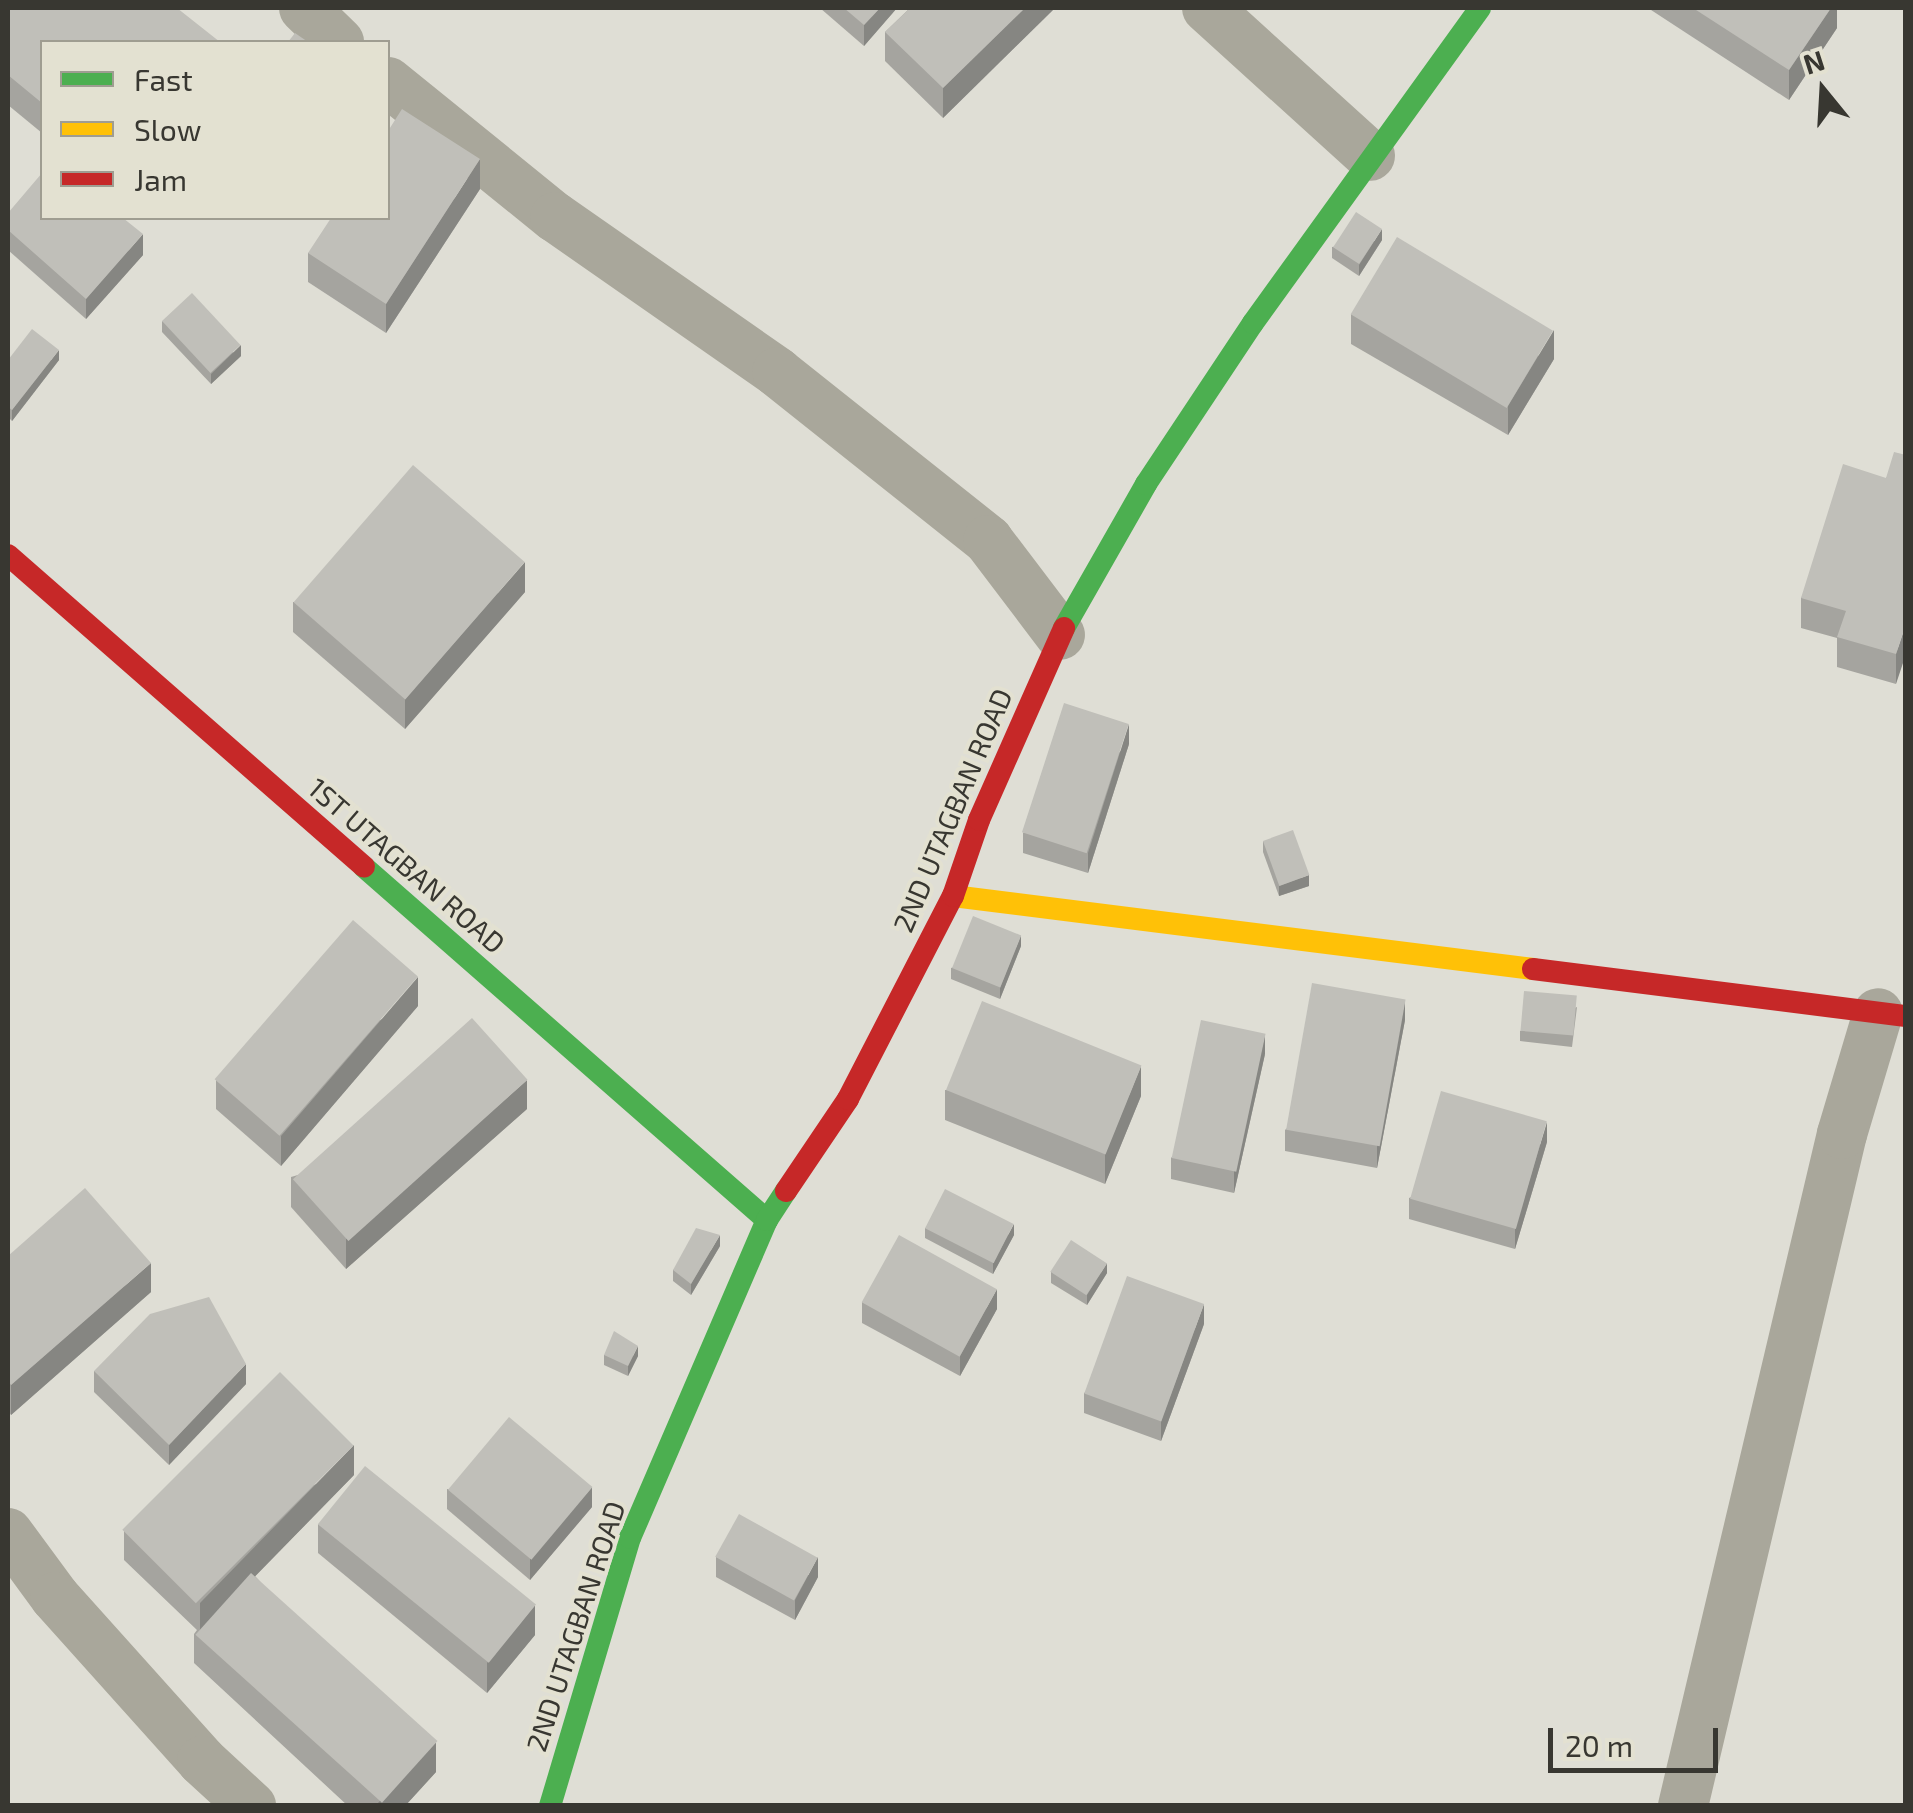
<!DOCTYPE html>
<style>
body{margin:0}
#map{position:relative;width:1913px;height:1813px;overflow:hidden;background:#dfded5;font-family:"Exo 2",sans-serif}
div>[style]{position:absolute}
.street>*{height:50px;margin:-25px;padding:0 25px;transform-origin:25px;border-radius:25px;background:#a9a79b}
.fast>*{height:22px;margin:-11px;padding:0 11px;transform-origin:11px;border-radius:11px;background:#4caf50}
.slow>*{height:22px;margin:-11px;padding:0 11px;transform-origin:11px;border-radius:11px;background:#ffc107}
.jam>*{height:22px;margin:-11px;padding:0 11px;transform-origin:11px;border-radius:11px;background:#c62828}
.wall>*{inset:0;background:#a5a49f}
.shaded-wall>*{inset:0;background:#868682}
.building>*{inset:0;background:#c0bfb9;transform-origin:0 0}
span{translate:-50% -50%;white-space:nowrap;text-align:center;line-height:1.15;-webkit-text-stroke:8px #e3e1d1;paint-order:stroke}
.street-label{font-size:28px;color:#383731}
.frame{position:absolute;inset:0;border:10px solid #383731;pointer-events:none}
.legend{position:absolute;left:40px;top:40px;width:350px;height:180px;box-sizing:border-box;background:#e3e1d1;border:2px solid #9f9d91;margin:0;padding:12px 18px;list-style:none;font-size:30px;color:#383731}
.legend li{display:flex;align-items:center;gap:20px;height:50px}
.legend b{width:50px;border:2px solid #9f9d91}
.north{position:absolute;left:1773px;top:40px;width:100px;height:100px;-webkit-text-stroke:8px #e3e1d1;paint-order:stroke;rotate:342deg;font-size:28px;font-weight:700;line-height:40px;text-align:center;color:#383731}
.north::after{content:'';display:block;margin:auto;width:35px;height:45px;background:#383731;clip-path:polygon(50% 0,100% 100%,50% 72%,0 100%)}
.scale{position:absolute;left:1548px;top:1728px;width:170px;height:45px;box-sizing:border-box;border:5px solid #383731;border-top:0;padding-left:12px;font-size:30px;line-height:35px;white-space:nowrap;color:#383731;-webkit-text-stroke:8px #e3e1d1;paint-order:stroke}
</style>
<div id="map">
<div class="street">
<i style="left:304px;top:8px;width:49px;rotate:44.2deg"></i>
<i style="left:1207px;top:8px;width:220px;rotate:42.2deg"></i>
<i style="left:388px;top:82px;width:215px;rotate:39deg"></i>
<i style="left:555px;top:217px;width:271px;rotate:34.9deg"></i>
<i style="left:777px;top:372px;width:270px;rotate:38.5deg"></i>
<i style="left:988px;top:540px;width:119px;rotate:52.8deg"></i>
<i style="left:8px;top:1533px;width:79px;rotate:53.7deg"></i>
<i style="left:55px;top:1597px;width:220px;rotate:48.1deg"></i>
<i style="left:202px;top:1761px;width:67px;rotate:42.6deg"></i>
<i style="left:1683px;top:1806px;width:691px;rotate:-76.69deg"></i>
<i style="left:1842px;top:1134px;width:126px;rotate:-73.4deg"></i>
</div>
<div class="fast">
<i style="left:1064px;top:628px;width:166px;rotate:-60.3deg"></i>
<i style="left:1146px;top:484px;width:193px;rotate:-56.4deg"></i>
<i style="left:1253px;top:323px;width:388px;rotate:-54.2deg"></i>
<i style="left:364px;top:867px;width:536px;rotate:41.22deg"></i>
<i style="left:550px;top:1806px;width:280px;rotate:-73.4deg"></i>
<i style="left:630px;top:1538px;width:346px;rotate:-66.7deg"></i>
<i style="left:767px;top:1220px;width:35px;rotate:-57deg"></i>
</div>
<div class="slow">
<i style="left:953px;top:896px;width:585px;rotate:7.17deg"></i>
</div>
<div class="jam">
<i style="left:8px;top:555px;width:473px;rotate:41.2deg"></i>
<i style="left:1533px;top:969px;width:376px;rotate:7.2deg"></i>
<i style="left:786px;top:1191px;width:111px;rotate:-56deg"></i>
<i style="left:848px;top:1099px;width:229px;rotate:-62.7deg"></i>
<i style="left:953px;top:896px;width:80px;rotate:-71.1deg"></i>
<i style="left:979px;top:820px;width:210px;rotate:-66.1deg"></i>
</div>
<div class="wall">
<i style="clip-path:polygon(8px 8px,42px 42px,42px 133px,8px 105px)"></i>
<i style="clip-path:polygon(820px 8px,897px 8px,864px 46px)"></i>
<i style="clip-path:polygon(910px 8px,1055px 8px,943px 118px,885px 61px,885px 32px)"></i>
<i style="clip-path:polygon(1648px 8px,1837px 8px,1837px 28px,1789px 100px)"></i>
<i style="clip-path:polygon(480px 189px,386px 333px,308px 282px,308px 253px)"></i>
<i style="clip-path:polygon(8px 213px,143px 255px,86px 319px,8px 250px)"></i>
<i style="clip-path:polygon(1382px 240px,1359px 276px,1332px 258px,1332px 247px)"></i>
<i style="clip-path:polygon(1351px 314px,1554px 359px,1508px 435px,1351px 344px)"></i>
<i style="clip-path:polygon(162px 321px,241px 356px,211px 384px,162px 332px)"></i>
<i style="clip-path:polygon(8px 360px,59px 360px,12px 421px,8px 417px)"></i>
<i style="clip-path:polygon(1906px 455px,1896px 684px,1837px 667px,1837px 638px,1801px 628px,1801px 598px,1886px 478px)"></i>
<i style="clip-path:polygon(525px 592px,405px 729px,293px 632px,293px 602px)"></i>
<i style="clip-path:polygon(1129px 744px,1088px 873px,1023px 853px,1023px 833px)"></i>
<i style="clip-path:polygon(1263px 841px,1309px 886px,1279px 896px,1263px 852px)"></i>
<i style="clip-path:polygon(1021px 946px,1000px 999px,951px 979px,951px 968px)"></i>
<i style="clip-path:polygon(418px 1006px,281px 1166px,216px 1109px,216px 1080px)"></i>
<i style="clip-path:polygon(1577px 1007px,1572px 1047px,1520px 1041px,1520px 1031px)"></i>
<i style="clip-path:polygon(1405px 1020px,1377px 1168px,1285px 1151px,1285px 1130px)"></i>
<i style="clip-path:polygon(1265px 1054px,1234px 1193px,1171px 1179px,1171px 1158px)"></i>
<i style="clip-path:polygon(945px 1090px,1141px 1096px,1105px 1184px,945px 1120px)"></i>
<i style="clip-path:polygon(527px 1109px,346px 1269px,291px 1207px,291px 1177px)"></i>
<i style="clip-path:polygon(1547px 1142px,1515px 1249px,1409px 1219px,1409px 1198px)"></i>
<i style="clip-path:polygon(925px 1228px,1014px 1235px,993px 1274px,925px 1238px)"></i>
<i style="clip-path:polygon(720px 1246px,691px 1295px,673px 1281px,673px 1270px)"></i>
<i style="clip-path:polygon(8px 1256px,151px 1292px,11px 1415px,8px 1411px)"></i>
<i style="clip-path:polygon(1051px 1272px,1107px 1273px,1087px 1305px,1051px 1283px)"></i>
<i style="clip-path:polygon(862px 1302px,997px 1309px,960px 1376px,862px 1323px)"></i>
<i style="clip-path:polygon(1204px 1324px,1161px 1441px,1084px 1413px,1084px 1393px)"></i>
<i style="clip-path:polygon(604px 1355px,638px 1356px,628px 1376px,604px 1365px)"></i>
<i style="clip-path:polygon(94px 1371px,246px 1384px,169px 1465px,94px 1392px)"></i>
<i style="clip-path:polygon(354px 1475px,255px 1576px,436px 1772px,405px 1806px,348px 1806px,194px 1663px,194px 1634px,197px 1630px,124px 1560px,124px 1531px)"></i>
<i style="clip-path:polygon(447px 1489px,592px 1507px,530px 1580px,447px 1509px)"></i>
<i style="clip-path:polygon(318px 1524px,535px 1635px,487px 1693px,318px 1553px)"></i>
<i style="clip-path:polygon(716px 1557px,818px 1577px,795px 1620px,716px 1577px)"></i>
</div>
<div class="shaded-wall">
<i style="clip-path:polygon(880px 8px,897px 8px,864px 46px,864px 25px)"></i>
<i style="clip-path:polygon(1025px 8px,1055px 8px,943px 118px,943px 88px)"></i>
<i style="clip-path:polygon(1831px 8px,1837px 8px,1837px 28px,1789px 100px,1789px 70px)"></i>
<i style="clip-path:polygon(480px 159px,480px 189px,386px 333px,386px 304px)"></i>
<i style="clip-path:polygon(1382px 229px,1382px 240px,1359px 276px,1359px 265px)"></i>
<i style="clip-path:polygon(143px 234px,143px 255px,86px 319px,86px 299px)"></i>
<i style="clip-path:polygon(1554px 330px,1554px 359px,1508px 435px,1508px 406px)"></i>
<i style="clip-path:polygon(241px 345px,241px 356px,211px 384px,211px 374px)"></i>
<i style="clip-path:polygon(59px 350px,59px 360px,12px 421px,12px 410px)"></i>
<i style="clip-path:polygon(525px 562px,525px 592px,405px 729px,405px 699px)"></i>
<i style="clip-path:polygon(1906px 624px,1906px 654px,1896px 684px,1896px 654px)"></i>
<i style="clip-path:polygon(1129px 724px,1129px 744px,1088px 873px,1088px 853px)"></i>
<i style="clip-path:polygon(1309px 875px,1309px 886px,1279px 896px,1279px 886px)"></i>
<i style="clip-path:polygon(1021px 935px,1021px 946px,1000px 999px,1000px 988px)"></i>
<i style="clip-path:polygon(418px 977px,418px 1006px,281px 1166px,281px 1136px)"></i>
<i style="clip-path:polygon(1405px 1000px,1405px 1020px,1377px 1168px,1377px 1147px)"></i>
<i style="clip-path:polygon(1265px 1034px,1265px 1054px,1234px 1193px,1234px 1172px)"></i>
<i style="clip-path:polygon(1141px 1066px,1141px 1096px,1105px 1184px,1105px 1154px)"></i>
<i style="clip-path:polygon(527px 1080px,527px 1109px,346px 1269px,346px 1239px)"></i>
<i style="clip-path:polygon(1547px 1122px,1547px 1142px,1515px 1249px,1515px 1228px)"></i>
<i style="clip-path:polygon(1014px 1224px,1014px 1235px,993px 1274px,993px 1263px)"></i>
<i style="clip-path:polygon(720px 1235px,720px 1246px,691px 1295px,691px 1284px)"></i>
<i style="clip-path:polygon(151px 1263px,151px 1292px,11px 1415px,11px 1385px)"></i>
<i style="clip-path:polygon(1107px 1263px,1107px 1273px,1087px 1305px,1087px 1295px)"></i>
<i style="clip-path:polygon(997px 1289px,997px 1309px,960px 1376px,960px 1356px)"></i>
<i style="clip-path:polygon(1204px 1304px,1204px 1324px,1161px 1441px,1161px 1421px)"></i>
<i style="clip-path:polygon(638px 1346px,638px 1356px,628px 1376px,628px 1366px)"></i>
<i style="clip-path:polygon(246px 1364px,246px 1384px,169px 1465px,169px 1445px)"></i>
<i style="clip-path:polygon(354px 1445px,354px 1475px,200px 1633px,200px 1603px)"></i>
<i style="clip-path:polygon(592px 1487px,592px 1507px,530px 1580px,530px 1559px)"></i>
<i style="clip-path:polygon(818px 1557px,818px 1577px,795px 1620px,795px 1600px)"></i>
<i style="clip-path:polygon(535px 1605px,535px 1635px,487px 1693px,487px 1663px)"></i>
<i style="clip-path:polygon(436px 1742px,436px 1772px,405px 1806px,378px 1806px,378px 1803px)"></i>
</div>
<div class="building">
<i style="clip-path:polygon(8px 8px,177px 8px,220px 42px,42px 42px,42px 103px,8px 75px)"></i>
<i style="clip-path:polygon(844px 8px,880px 8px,864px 25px)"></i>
<i style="clip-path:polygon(910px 8px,1025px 8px,943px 88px,885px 32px)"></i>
<i style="clip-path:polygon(1693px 8px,1831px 8px,1789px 70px)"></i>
<i style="clip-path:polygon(295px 33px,308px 42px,288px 42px)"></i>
<i style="clip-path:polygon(402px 109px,480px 159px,386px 304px,308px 253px,331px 218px,388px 218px,388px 131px)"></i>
<i style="clip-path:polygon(42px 173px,42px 218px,123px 218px,143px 234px,86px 299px,8px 230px,8px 213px)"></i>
<i style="left:1356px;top:212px;width:31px;height:42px;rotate:33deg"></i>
<i style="left:1397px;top:237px;width:182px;height:90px;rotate:31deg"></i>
<i style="left:192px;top:293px;width:71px;height:41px;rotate:47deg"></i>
<i style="clip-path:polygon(32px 329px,59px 350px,12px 410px,8px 407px,8px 360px)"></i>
<i style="clip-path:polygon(1894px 452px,1906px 455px,1906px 624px,1896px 654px,1837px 637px,1846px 611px,1801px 598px,1843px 464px,1886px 478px)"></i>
<i style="left:413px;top:465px;width:148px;height:182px;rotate:41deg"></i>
<i style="left:1064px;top:703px;width:68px;height:136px;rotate:18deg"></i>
<i style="left:1293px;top:830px;width:48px;height:32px;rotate:70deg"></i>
<i style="left:973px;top:916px;width:52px;height:56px;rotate:22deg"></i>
<i style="left:353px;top:920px;width:86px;height:211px;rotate:41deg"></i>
<i style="left:1312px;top:983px;width:95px;height:149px;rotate:10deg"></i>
<i style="left:1524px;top:991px;width:53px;height:40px;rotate:5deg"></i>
<i style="left:982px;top:1001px;width:172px;height:96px;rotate:22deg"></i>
<i style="left:472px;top:1018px;width:83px;height:241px;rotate:48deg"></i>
<i style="left:1201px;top:1020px;width:66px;height:141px;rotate:12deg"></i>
<i style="left:1441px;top:1091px;width:110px;height:112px;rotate:16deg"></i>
<i style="clip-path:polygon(85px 1188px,151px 1263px,11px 1385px,8px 1381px,8px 1256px)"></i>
<i style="left:945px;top:1189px;width:77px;height:44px;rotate:27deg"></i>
<i style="clip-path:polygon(696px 1228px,720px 1235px,691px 1284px,673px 1270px)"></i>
<i style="left:899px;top:1235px;width:112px;height:77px;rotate:29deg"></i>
<i style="left:1071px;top:1240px;width:43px;height:38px;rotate:33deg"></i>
<i style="left:1127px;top:1276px;width:82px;height:125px;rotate:20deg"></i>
<i style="clip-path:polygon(209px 1297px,246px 1364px,169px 1445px,94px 1371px,150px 1314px)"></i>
<i style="clip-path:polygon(614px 1331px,638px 1346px,628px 1366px,604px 1355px)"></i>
<i style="left:280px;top:1372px;width:104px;height:223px;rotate:45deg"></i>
<i style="left:509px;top:1417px;width:109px;height:95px;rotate:40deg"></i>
<i style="left:365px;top:1466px;width:220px;height:75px;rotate:39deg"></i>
<i style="left:739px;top:1514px;width:90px;height:49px;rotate:29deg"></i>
<i style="left:251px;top:1573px;width:251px;height:83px;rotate:42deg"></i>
</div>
<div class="street-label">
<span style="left:952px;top:810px;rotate:-67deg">2ND UTAGBAN ROAD</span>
<span style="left:407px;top:865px;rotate:41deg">1ST UTAGBAN ROAD</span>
<span style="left:575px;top:1626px;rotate:-72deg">2ND UTAGBAN ROAD</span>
</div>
<div class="frame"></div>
<ul class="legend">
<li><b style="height:12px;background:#4caf50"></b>Fast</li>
<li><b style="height:12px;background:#ffc107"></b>Slow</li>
<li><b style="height:12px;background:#c62828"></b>Jam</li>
</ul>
<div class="north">N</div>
<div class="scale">20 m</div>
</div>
